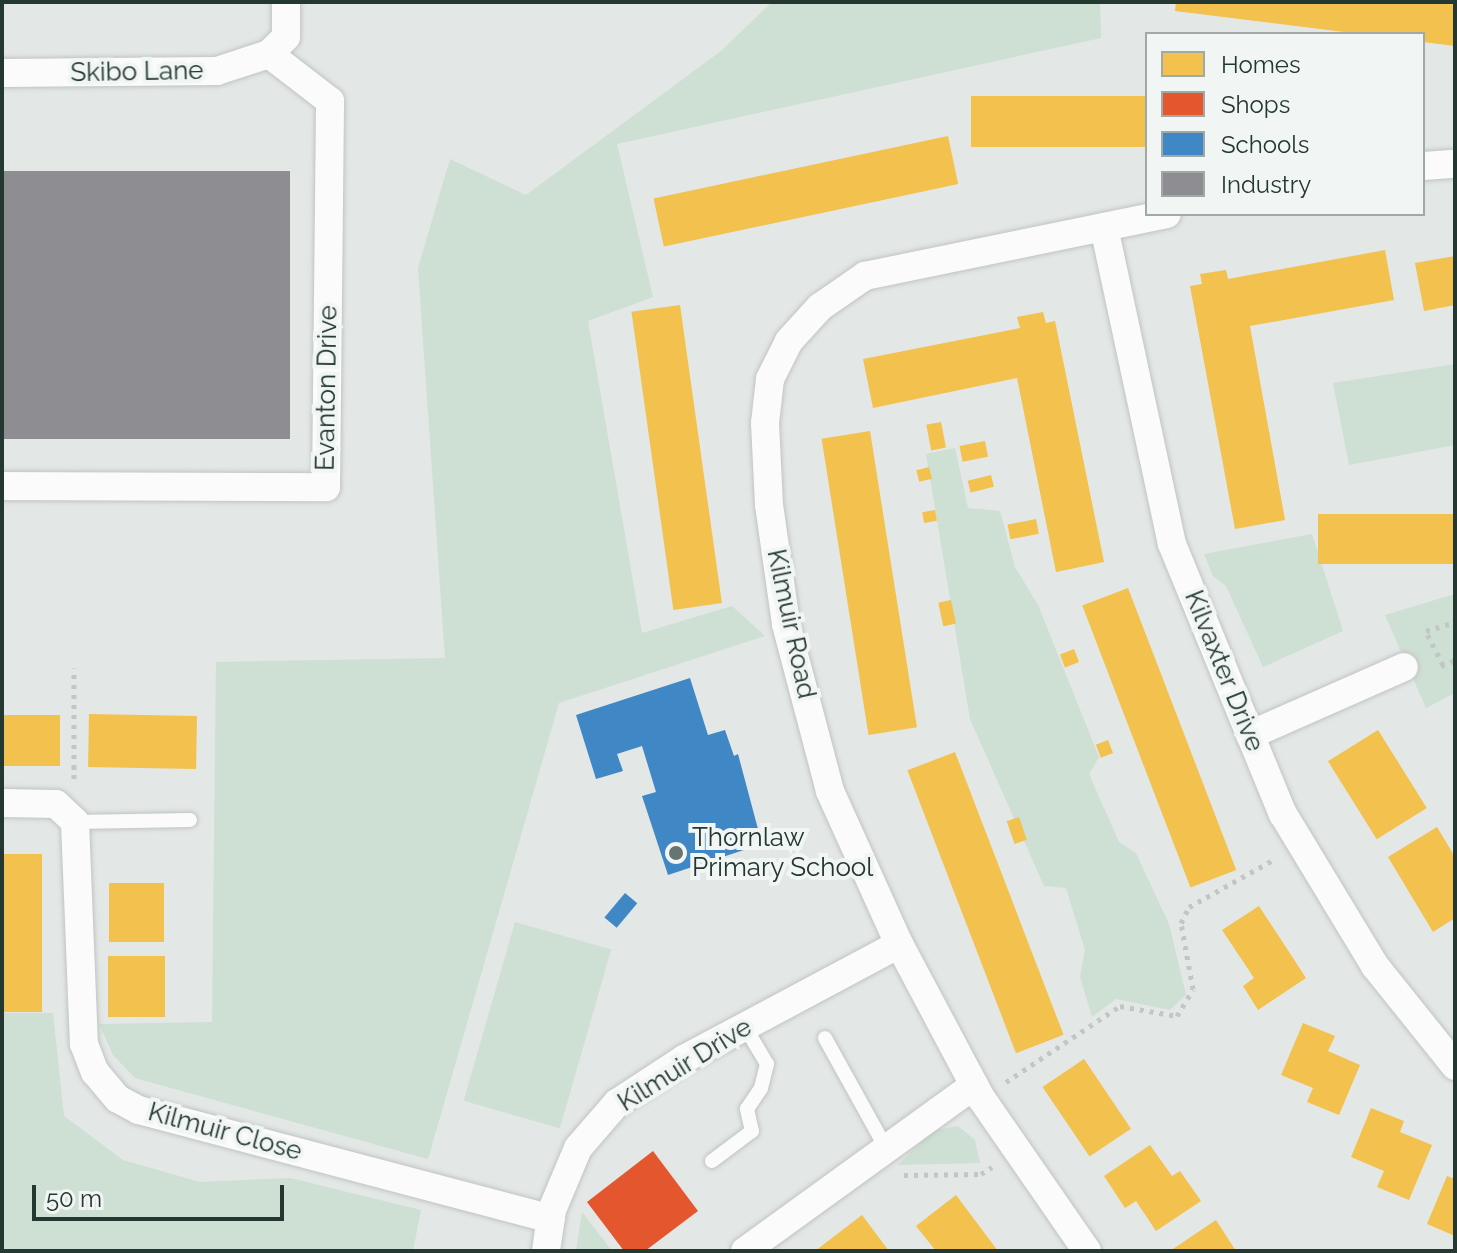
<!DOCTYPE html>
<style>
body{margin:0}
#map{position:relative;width:1457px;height:1253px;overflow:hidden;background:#e3e7e5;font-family:Raleway,sans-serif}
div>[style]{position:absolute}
.green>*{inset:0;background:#cedfd3;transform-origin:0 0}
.homes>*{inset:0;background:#f2c14e;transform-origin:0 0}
.shops>*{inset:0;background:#e4572e}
.schools>*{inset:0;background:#3f88c5;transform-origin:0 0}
.industry>*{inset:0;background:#8d8d92;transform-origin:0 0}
.path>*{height:5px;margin-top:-2.5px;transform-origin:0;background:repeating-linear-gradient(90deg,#c0c7c5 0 4px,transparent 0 10px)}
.roads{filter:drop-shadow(0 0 2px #c0c4c2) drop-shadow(0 0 2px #c0c4c2)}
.lane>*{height:14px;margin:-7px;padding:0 7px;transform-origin:7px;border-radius:7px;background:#fbfbfb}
.street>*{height:28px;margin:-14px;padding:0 14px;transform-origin:14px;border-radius:14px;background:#fbfbfb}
.dots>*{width:22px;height:22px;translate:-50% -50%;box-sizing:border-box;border:4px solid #f1f6f4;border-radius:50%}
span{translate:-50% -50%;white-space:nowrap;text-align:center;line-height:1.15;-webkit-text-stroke:8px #f1f6f4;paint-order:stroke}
.street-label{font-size:26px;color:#243832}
.poi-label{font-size:26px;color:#243832}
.left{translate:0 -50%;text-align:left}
.frame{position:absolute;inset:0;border:4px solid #243832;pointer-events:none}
.legend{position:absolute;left:1145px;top:32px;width:280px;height:184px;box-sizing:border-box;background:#f1f6f4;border:2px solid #9faaa6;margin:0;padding:10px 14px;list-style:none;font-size:24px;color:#243832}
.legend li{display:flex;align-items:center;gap:16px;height:40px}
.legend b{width:40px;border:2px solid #9faaa6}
.scale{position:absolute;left:32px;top:1185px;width:252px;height:36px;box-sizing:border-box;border:4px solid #243832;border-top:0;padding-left:10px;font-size:24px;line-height:28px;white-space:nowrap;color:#243832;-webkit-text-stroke:6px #f1f6f4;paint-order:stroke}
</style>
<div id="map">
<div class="green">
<i style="clip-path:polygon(1100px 2px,1101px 38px,617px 144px,653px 297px,588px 321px,642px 633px,732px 606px,765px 636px,559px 703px,428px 1159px,135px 1078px,113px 1055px,99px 1024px,212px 1022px,216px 662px,445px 658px,418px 268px,450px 159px,526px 195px,721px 51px,770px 4px)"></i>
<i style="clip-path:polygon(1455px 364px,1455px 445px,1349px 465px,1333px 383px)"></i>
<i style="clip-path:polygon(955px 448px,968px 508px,1000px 511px,1015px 567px,1038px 605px,1099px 757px,1089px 774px,1119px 842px,1136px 853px,1169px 924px,1186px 995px,1170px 1010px,1116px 999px,1092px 1017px,1080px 977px,1085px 950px,1066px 888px,1044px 886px,970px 719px,926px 454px)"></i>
<i style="clip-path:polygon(1312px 534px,1343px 631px,1263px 667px,1226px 586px,1213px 576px,1204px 554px)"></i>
<i style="clip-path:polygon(1455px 594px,1455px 693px,1426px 708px,1385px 615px)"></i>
<i style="left:515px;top:922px;width:100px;height:186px;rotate:16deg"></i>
<i style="clip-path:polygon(2px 1013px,53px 1013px,64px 1116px,123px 1160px,200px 1182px,290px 1178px,421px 1210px,413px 1251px,2px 1251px)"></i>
<i style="clip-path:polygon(958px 1126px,975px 1140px,980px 1163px,898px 1165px,932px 1131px)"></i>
<i style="clip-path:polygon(582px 1212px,612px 1251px,576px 1251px)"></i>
</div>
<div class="homes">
<i style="clip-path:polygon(1176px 2px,1455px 2px,1455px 46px,1423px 42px,1423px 34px,1360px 34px,1175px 11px)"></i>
<i style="left:1147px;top:96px;width:51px;height:176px;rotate:90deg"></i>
<i style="left:948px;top:136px;width:49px;height:301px;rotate:78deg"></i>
<i style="clip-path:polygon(1385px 250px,1394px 300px,1250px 326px,1285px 520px,1235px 529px,1190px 286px,1202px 284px,1200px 274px,1226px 270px,1228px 279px)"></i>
<i style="clip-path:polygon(1455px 256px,1455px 305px,1424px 311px,1415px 263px)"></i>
<i style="left:680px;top:305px;width:301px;height:49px;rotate:82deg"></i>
<i style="clip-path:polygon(1043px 312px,1046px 323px,1055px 321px,1104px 562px,1056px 572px,1017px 378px,873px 408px,863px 359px,1020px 328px,1017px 317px)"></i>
<i style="left:941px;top:422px;width:26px;height:15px;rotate:79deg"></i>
<i style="left:870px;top:431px;width:300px;height:49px;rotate:81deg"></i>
<i style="left:985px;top:441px;width:16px;height:26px;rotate:79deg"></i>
<i style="left:929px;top:467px;width:12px;height:13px;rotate:76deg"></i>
<i style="left:991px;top:475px;width:12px;height:24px;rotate:76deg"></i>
<i style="left:935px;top:510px;width:11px;height:13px;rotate:80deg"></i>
<i style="left:1455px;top:514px;width:50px;height:137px;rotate:90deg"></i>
<i style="left:1036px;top:519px;width:15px;height:29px;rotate:79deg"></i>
<i style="left:1128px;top:588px;width:302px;height:49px;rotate:69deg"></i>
<i style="left:951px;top:600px;width:24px;height:13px;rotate:78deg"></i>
<i style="left:1074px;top:649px;width:14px;height:15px;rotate:69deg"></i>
<i style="left:89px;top:714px;width:108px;height:53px;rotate:1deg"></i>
<i style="left:2px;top:715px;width:58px;height:51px"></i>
<i style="left:1378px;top:730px;width:92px;height:59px;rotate:58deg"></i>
<i style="left:1108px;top:740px;width:14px;height:13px;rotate:69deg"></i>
<i style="left:955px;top:752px;width:303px;height:51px;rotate:69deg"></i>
<i style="left:1019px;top:817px;width:24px;height:13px;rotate:71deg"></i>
<i style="clip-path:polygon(1437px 827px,1455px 857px,1455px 918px,1433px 932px,1388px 857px)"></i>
<i style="left:42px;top:854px;width:158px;height:40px;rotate:90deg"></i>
<i style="left:109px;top:883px;width:55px;height:59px"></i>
<i style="clip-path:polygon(1259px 906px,1306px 978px,1258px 1010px,1243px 986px,1254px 978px,1222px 930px)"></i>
<i style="left:108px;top:956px;width:57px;height:61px"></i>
<i style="clip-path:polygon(1303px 1023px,1335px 1036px,1328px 1051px,1360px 1065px,1339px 1115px,1307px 1102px,1313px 1088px,1281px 1075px)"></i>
<i style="left:1084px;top:1059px;width:84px;height:50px;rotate:56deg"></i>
<i style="clip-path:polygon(1371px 1108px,1404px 1121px,1400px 1132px,1432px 1145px,1409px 1200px,1377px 1187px,1384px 1171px,1351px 1157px)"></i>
<i style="clip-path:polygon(1150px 1145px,1172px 1176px,1180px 1171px,1201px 1201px,1156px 1231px,1136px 1201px,1125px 1208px,1104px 1176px)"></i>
<i style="clip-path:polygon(1447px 1176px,1455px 1179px,1455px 1236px,1427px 1224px)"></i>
<i style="clip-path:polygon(956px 1195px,998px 1251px,936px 1251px,916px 1226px)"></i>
<i style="clip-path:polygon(862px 1215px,889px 1251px,815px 1251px)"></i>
<i style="clip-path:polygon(1216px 1220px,1236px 1251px,1170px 1251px)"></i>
</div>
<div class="shops">
<i style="clip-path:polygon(653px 1151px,698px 1211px,645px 1251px,624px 1251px,587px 1202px)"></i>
</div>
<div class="schools">
<i style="clip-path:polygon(690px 678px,708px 735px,725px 730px,734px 756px,738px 754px,762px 844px,668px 875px,642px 796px,656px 792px,642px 746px,617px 754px,623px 771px,596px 779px,576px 715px)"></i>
<i style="left:625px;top:893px;width:16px;height:32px;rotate:40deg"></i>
</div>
<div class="industry">
<i style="left:2px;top:171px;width:288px;height:268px"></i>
</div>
<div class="path">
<i style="left:1443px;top:665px;width:38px;rotate:-117deg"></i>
<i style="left:1426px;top:631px;width:30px;rotate:-17deg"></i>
<i style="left:1441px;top:666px;width:15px;rotate:-23deg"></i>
<i style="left:74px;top:779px;width:111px;rotate:-90deg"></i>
<i style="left:1006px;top:1082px;width:137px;rotate:-33.7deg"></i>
<i style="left:1120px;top:1006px;width:58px;rotate:10deg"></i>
<i style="left:1177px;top:1016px;width:31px;rotate:-59deg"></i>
<i style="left:1193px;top:989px;width:67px;rotate:-100.3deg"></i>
<i style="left:1181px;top:923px;width:18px;rotate:-63deg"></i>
<i style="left:1189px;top:907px;width:98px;rotate:-29.2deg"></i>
<i style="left:904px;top:1175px;width:77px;rotate:-0.7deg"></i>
<i style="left:981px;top:1174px;width:13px;rotate:-32deg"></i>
</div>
<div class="roads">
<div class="lane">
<i style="left:75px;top:822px;width:115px;rotate:-1deg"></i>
<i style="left:825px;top:1038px;width:126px;rotate:61deg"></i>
<i style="left:712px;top:1161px;width:50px;rotate:-36.9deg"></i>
<i style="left:752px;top:1131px;width:23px;rotate:-103deg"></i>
<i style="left:747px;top:1109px;width:25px;rotate:-56deg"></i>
<i style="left:761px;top:1088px;width:25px;rotate:-76deg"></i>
<i style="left:767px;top:1064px;width:43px;rotate:-120.7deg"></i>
</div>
<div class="street">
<i style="left:2px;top:73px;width:215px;rotate:-0.5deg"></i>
<i style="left:217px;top:71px;width:55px;rotate:-18.1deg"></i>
<i style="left:1423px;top:166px;width:32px;rotate:-4deg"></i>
<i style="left:1104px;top:227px;width:324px;rotate:77.9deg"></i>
<i style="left:1172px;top:544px;width:292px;rotate:67.7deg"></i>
<i style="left:1283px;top:814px;width:178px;rotate:58.8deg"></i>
<i style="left:1375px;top:966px;width:128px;rotate:51.3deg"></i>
<i style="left:2px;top:486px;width:324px;rotate:0.2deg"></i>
<i style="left:326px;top:487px;width:386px;rotate:-89.4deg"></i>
<i style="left:330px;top:101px;width:77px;rotate:-142.4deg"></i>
<i style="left:269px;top:54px;width:24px;rotate:-45deg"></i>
<i style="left:286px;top:37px;width:35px;rotate:-90deg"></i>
<i style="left:1250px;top:735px;width:168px;rotate:-23.8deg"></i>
<i style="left:2px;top:803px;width:54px;rotate:1.1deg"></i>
<i style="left:56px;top:804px;width:26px;rotate:43deg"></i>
<i style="left:75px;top:822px;width:222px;rotate:87.7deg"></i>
<i style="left:84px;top:1044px;width:30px;rotate:69deg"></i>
<i style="left:95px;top:1072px;width:35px;rotate:50deg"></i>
<i style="left:118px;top:1099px;width:24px;rotate:28deg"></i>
<i style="left:139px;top:1110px;width:426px;rotate:14.8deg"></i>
<i style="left:546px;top:1251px;width:41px;rotate:-81.7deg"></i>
<i style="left:552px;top:1210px;width:67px;rotate:-67.2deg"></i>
<i style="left:578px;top:1148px;width:60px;rotate:-49.1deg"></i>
<i style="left:617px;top:1103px;width:80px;rotate:-33.3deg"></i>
<i style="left:684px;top:1059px;width:244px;rotate:-28.1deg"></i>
<i style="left:745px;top:1251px;width:283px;rotate:-35.9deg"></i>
<i style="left:1087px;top:1251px;width:186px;rotate:-124.7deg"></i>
<i style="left:981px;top:1098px;width:174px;rotate:-118deg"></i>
<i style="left:899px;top:944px;width:168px;rotate:-114.3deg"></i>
<i style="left:830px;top:791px;width:173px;rotate:-104.8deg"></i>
<i style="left:786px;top:624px;width:120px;rotate:-98.1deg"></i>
<i style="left:769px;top:505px;width:82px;rotate:-92.8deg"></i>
<i style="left:765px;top:423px;width:44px;rotate:-83.5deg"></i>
<i style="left:770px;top:379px;width:42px;rotate:-63.4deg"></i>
<i style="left:789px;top:341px;width:46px;rotate:-47.6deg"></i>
<i style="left:820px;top:307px;width:55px;rotate:-34.6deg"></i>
<i style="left:865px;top:276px;width:308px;rotate:-11.6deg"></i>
</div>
</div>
<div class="dots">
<i style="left:676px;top:853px;background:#677571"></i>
</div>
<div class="street-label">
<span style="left:137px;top:72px;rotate:-1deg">Skibo Lane</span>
<span style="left:327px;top:388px;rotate:-89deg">Evanton Drive</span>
<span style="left:791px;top:624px;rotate:78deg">Kilmuir Road</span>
<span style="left:1224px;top:671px;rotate:68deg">Kilvaxter Drive</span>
<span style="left:685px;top:1065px;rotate:-32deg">Kilmuir Drive</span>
<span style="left:225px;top:1132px;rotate:15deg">Kilmuir Close</span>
</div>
<div class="poi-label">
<span class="left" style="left:692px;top:853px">Thornlaw<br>Primary School</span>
</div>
<div class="frame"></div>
<ul class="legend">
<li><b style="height:22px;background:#f2c14e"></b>Homes</li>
<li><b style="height:22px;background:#e4572e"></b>Shops</li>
<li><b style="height:22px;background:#3f88c5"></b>Schools</li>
<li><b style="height:22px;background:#8d8d92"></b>Industry</li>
</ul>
<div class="scale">50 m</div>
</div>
